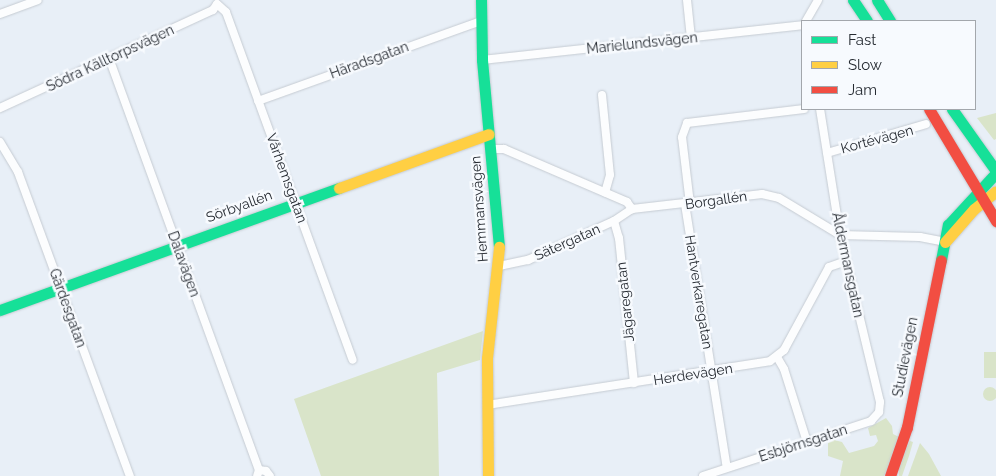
<!DOCTYPE html>
<meta charset="utf-8">
<style>
body{margin:0}
#map{position:relative;width:996px;height:476px;overflow:hidden;background:#e8eff7;font-family:Raleway,sans-serif}
div>[style]{position:absolute}
.green>*{inset:0;background:#d9e4c9;transform-origin:0 0}
.round{border-radius:50%}
.roads{filter:drop-shadow(0 0 1px #c5cbd2) drop-shadow(0 0 1px #c5cbd2)}
.street>*{height:8px;margin:-4px;padding:0 4px;transform-origin:4px;border-radius:4px;background:#fcfdfe}
.fast>*{height:11px;margin:-5.5px;padding:0 5.5px;transform-origin:5.5px;border-radius:5.5px;background:#16e098}
.slow>*{height:11px;margin:-5.5px;padding:0 5.5px;transform-origin:5.5px;border-radius:5.5px;background:#ffcf43}
.jam>*{height:11px;margin:-5.5px;padding:0 5.5px;transform-origin:5.5px;border-radius:5.5px;background:#f24e42}
span{translate:-50% -50%;white-space:nowrap;text-align:center;line-height:1.15;-webkit-text-stroke:5px #f7fafe;paint-order:stroke}
.street-label{font-size:14px;color:#262b32}
.legend{position:absolute;left:801px;top:20px;width:175px;height:90px;box-sizing:border-box;background:#f7fafe;border:1px solid #a3a7ac;margin:0;padding:6px 9px;list-style:none;font-size:15px;color:#262b32}
.legend li{display:flex;align-items:center;gap:10px;height:25px}
.legend b{width:25px;border:1px solid #a3a7ac}
</style>
<div id="map">
<div class="green">
<i style="clip-path:polygon(996px 113px,996px 139px,994px 140px,977px 118px)"></i>
<i style="clip-path:polygon(483px 331px,480px 360px,437px 373px,439px 476px,321px 476px,294px 399px)"></i>
<i style="left:996px;top:352px;width:26px;height:12px;rotate:90deg"></i>
<i class="round" style="left:983px;top:387px;width:14px;height:14px"></i>
<i style="clip-path:polygon(886px 418px,892px 426px,893px 434px,903px 439px,884px 476px,840px 476px,843px 461px,828px 456px,828px 443px,834px 440px,842px 442px,849px 453px,874px 446px,878px 441px,876px 435px,870px 436px,868px 428px)"></i>
<i style="clip-path:polygon(910px 441px,913px 442px,909px 456px,902px 476px,899px 476px,899px 462px)"></i>
<i style="clip-path:polygon(920px 443px,929px 454px,941px 476px,908px 476px)"></i>
</div>
<div class="roads">
<div class="street">
<i style="left:687px;top:0;width:37px;rotate:84deg"></i>
<i style="left:217px;top:4px;width:12px;rotate:42deg"></i>
<i style="left:226px;top:12px;width:370px;rotate:70deg"></i>
<i style="left:0;top:14px;width:40px;rotate:-20.2deg"></i>
<i style="left:806px;top:21px;width:24px;rotate:-60deg"></i>
<i style="left:109px;top:58px;width:438px;rotate:70deg"></i>
<i style="left:259px;top:470px;width:6px;rotate:108deg"></i>
<i style="left:482px;top:60px;width:322px;rotate:-6.2deg"></i>
<i style="left:602px;top:95px;width:80px;rotate:84.3deg"></i>
<i style="left:610px;top:175px;width:18px;rotate:106deg"></i>
<i style="left:258px;top:101px;width:237px;rotate:-19.7deg"></i>
<i style="left:0;top:108px;width:234px;rotate:-24.7deg"></i>
<i style="left:213px;top:10px;width:7px;rotate:-56deg"></i>
<i style="left:0;top:142px;width:35px;rotate:59deg"></i>
<i style="left:18px;top:172px;width:324px;rotate:69.8deg"></i>
<i style="left:490px;top:149px;width:14px"></i>
<i style="left:504px;top:149px;width:134px;rotate:23.3deg"></i>
<i style="left:627px;top:202px;width:9px;rotate:54deg"></i>
<i style="left:632px;top:209px;width:131px;rotate:-6.6deg"></i>
<i style="left:762px;top:194px;width:17px;rotate:13deg"></i>
<i style="left:779px;top:198px;width:71px;rotate:31.2deg"></i>
<i style="left:840px;top:235px;width:80px;rotate:1.4deg"></i>
<i style="left:920px;top:237px;width:25px;rotate:11deg"></i>
<i style="left:827px;top:153px;width:103px;rotate:-16.3deg"></i>
<i style="left:685px;top:204px;width:267px;rotate:81deg"></i>
<i style="left:690px;top:204px;width:67px;rotate:-96.8deg"></i>
<i style="left:682px;top:137px;width:15px;rotate:-70deg"></i>
<i style="left:687px;top:123px;width:118px;rotate:-6.8deg"></i>
<i style="left:614px;top:221px;width:18px;rotate:74deg"></i>
<i style="left:619px;top:238px;width:146px;rotate:84.1deg"></i>
<i style="left:499px;top:266px;width:30px;rotate:-12deg"></i>
<i style="left:528px;top:260px;width:94px;rotate:-24.4deg"></i>
<i style="left:614px;top:221px;width:22px;rotate:-34deg"></i>
<i style="left:777px;top:357px;width:14px;rotate:60deg"></i>
<i style="left:784px;top:369px;width:77px;rotate:72.5deg"></i>
<i style="left:487px;top:405px;width:286px;rotate:-8.8deg"></i>
<i style="left:770px;top:361px;width:18px;rotate:-38deg"></i>
<i style="left:784px;top:350px;width:94px;rotate:-61.5deg"></i>
<i style="left:829px;top:267px;width:18px;rotate:-19deg"></i>
<i style="left:259px;top:470px;width:7px;rotate:8deg"></i>
<i style="left:266px;top:471px;width:6px;rotate:51deg"></i>
<i style="left:703px;top:476px;width:177px;rotate:-18.1deg"></i>
<i style="left:871px;top:421px;width:12px;rotate:-48deg"></i>
<i style="left:879px;top:412px;width:10px;rotate:-84deg"></i>
<i style="left:880px;top:402px;width:172px;rotate:-103.5deg"></i>
<i style="left:840px;top:235px;width:128px;rotate:-99deg"></i>
</div>
<div class="fast">
<i style="left:481px;top:0;width:60px;rotate:89deg"></i>
<i style="left:482px;top:60px;width:188px;rotate:84.8deg"></i>
<i style="left:853px;top:0;width:25px;rotate:56deg"></i>
<i style="left:877px;top:0;width:25px;rotate:58deg"></i>
<i style="left:952px;top:109px;width:76px;rotate:54.6deg"></i>
<i style="left:941px;top:260px;width:36px;rotate:-79deg"></i>
<i style="left:948px;top:225px;width:71px;rotate:-47.3deg"></i>
<i style="left:0;top:310px;width:360px;rotate:-19.8deg"></i>
</div>
<div class="slow">
<i style="left:339px;top:188px;width:159px;rotate:-19.8deg"></i>
<i style="left:945px;top:242px;width:44px;rotate:-48.7deg"></i>
<i style="left:974px;top:209px;width:28px;rotate:-39deg"></i>
<i style="left:488px;top:476px;width:118px;rotate:-90.5deg"></i>
<i style="left:487px;top:358px;width:112px;rotate:-83.8deg"></i>
</div>
<div class="jam">
<i style="left:929px;top:109px;width:131px;rotate:59.1deg"></i>
<i style="left:890px;top:476px;width:52px;rotate:-70.9deg"></i>
<i style="left:907px;top:427px;width:170px;rotate:-78.5deg"></i>
</div>
</div>
<div class="street-label">
<span style="left:642px;top:43px;rotate:-6deg">Marielundsvägen</span>
<span style="left:110px;top:58px;rotate:-25deg">Södra Källtorpsvägen</span>
<span style="left:369px;top:60px;rotate:-20deg">Häradsgatan</span>
<span style="left:877px;top:139px;rotate:-15deg">Kortévägen</span>
<span style="left:287px;top:178px;rotate:70deg">Vårhemsgatan</span>
<span style="left:716px;top:200px;rotate:-8deg">Borgallén</span>
<span style="left:239px;top:206px;rotate:-20deg">Sörbyallén</span>
<span style="left:479px;top:209px;rotate:-94deg">Hemmansvägen</span>
<span style="left:567px;top:242px;rotate:-24deg">Sätergatan</span>
<span style="left:184px;top:264px;rotate:70deg">Dalavägen</span>
<span style="left:848px;top:265px;rotate:78deg">Åldermansgatan</span>
<span style="left:699px;top:292px;rotate:81deg">Hantverkaregatan</span>
<span style="left:625px;top:302px;rotate:-96deg">Jägaregatan</span>
<span style="left:68px;top:308px;rotate:70deg">Gärdesgatan</span>
<span style="left:905px;top:357px;rotate:-79deg">Studievägen</span>
<span style="left:693px;top:374px;rotate:-9deg">Herdevägen</span>
<span style="left:803px;top:443px;rotate:-18deg">Esbjörnsgatan</span>
</div>
<ul class="legend">
<li><b style="height:6px;background:#16e098"></b>Fast</li>
<li><b style="height:6px;background:#ffcf43"></b>Slow</li>
<li><b style="height:6px;background:#f24e42"></b>Jam</li>
</ul>
</div>
